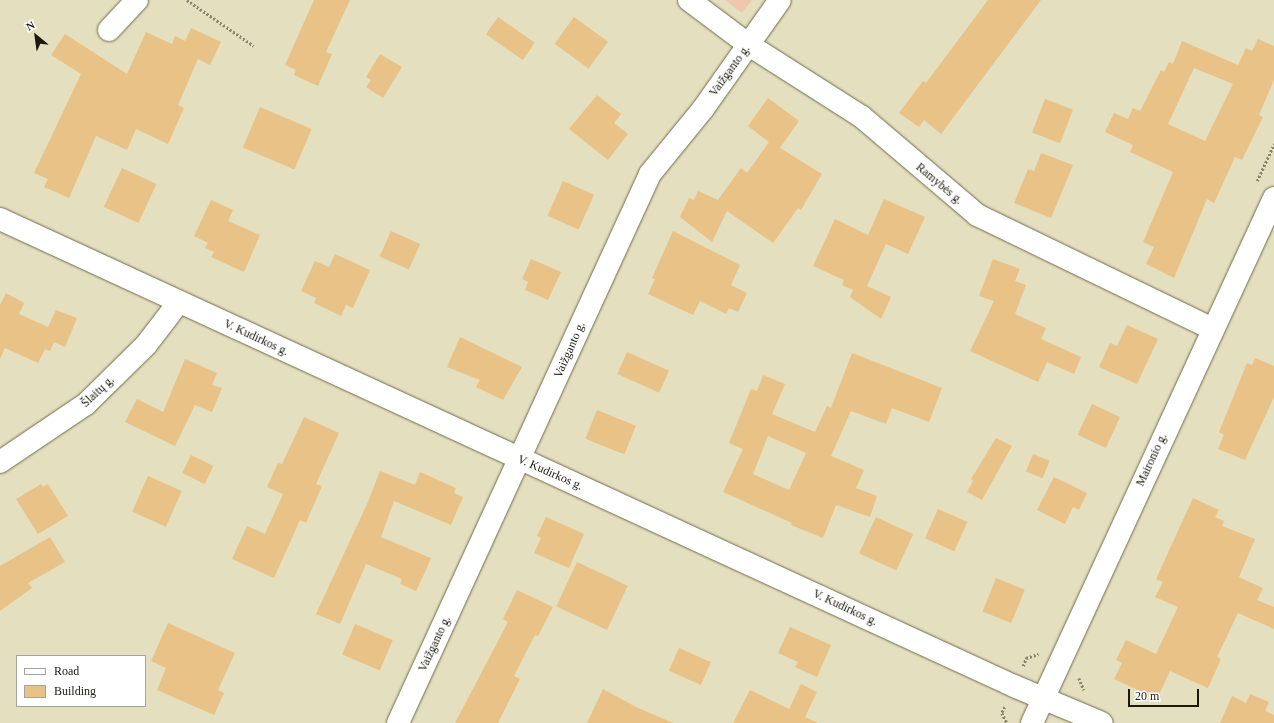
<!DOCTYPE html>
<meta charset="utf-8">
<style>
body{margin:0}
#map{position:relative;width:1274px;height:723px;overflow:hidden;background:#e4dfbe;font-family:Georgia,serif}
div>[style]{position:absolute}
.green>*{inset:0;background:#eec7ae}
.building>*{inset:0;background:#e9c287;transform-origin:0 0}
.path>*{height:2.5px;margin-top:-1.25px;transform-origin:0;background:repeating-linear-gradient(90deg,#89856d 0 2px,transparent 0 4px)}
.roads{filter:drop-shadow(0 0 1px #6f6a4c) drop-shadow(0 0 1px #6f6a4c)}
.minor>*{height:22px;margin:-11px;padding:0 11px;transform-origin:11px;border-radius:11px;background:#fff}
span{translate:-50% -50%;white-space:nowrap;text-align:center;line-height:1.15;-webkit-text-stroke:3px #fff;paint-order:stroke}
.street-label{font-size:12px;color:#1b190d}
.legend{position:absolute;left:16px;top:655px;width:130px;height:52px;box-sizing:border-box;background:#fff;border:1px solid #a4a39e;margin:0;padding:5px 7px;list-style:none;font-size:12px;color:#1b190d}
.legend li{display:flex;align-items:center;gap:8px;height:20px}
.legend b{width:20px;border:1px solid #a4a39e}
.north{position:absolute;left:16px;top:16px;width:40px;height:40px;-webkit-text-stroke:3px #fff;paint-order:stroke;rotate:331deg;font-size:11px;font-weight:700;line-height:16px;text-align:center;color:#1b190d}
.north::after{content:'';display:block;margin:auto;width:14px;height:18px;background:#1b190d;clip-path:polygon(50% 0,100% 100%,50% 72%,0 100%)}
.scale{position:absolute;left:1128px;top:689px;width:71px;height:18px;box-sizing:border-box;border:2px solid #1b190d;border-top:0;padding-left:5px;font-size:12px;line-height:14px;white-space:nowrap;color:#1b190d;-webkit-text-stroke:3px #fff;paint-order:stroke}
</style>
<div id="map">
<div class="green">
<i style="clip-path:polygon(725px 0,752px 0,742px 13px)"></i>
</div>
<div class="building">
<i style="clip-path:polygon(314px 0,350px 0,326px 52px,332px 54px,318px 86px,294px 75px,296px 70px,285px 65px)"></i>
<i style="clip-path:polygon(988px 0,1041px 0,941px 134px,924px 120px,919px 127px,899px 113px,923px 81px,926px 83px)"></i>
<i style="left:498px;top:17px;width:45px;height:21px;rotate:35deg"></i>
<i style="left:574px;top:17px;width:42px;height:33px;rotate:36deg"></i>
<i style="clip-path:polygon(191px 28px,221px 42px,210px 65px,198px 59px,178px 105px,184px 108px,168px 144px,136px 129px,127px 150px,96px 136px,69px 198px,44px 187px,48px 179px,34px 173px,81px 74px,51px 55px,65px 34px,127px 74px,146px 32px,172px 44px,175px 36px,185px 41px)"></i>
<i style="clip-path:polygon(evenodd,1258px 39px,1274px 46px,1274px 80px,1259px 115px,1263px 117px,1242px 160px,1235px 157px,1214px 203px,1207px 199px,1174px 278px,1146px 264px,1154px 247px,1143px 242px,1173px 172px,1130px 152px,1133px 145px,1105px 132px,1114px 113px,1128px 119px,1133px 108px,1140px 111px,1161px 70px,1164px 72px,1169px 62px,1173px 64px,1182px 41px,1238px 65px,1246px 48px,1252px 51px,1258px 39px,1194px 68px,1233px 84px,1205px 141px,1168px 124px,1194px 68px)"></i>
<i style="clip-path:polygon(380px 54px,402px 67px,383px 98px,366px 87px,371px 80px,366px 77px)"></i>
<i style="clip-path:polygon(597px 95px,621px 114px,614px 123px,628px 134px,608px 160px,569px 129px)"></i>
<i style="clip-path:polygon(768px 98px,799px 121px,780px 148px,822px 174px,801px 210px,798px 208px,773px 243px,727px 211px,712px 242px,680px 217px,689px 198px,694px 200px,698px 191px,718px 200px,741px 168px,747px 173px,769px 142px,748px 126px)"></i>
<i style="left:1045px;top:99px;width:30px;height:36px;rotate:21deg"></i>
<i style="left:260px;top:107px;width:56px;height:44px;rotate:23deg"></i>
<i style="clip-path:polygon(1041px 153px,1073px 165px,1051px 218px,1014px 203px,1028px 169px,1034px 171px)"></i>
<i style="left:122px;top:168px;width:38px;height:43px;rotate:25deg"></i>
<i style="left:563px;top:181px;width:34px;height:38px;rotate:24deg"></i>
<i style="clip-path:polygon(884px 199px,925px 217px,908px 254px,886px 244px,867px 286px,891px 297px,881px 319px,850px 297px,853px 290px,842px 285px,844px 280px,813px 266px,835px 219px,868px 235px)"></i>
<i style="clip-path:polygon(211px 200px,233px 210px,228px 221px,260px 235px,244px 272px,211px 257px,214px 252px,205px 248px,208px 243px,194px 236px)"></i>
<i style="left:391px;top:231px;width:32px;height:28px;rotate:24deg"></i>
<i style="clip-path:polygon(673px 231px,740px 265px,731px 285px,747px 293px,738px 312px,729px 308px,726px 314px,700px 301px,693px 315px,648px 294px,655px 279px,652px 278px)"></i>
<i style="clip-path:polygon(335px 254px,370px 270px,353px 308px,346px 305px,341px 316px,314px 303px,316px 298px,301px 291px,315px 261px,329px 267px)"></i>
<i style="clip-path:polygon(531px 259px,561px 272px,548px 300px,525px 290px,528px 282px,522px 279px)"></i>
<i style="clip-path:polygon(993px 259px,1020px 269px,1015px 281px,1026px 285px,1015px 314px,1046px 328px,1041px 339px,1081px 357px,1074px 374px,1047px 362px,1038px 382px,970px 351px,994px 301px,979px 296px)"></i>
<i style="clip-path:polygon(6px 293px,24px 303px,19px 314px,48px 327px,56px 310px,77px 318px,65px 347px,54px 342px,50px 351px,45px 349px,38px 363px,5px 348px,0 359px,0 305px)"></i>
<i style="clip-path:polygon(1127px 325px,1158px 339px,1137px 384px,1099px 367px,1110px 343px,1117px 346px)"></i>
<i style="clip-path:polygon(460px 337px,522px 367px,503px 400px,476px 387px,480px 380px,447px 367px)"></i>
<i style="left:627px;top:352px;width:46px;height:24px;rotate:24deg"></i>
<i style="clip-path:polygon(evenodd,852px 353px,942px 388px,929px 422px,892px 408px,886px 424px,851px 411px,831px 456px,864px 470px,856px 488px,877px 496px,870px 517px,836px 505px,823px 538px,791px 525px,792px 523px,723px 492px,743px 449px,729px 443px,751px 389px,757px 391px,763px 375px,785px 384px,772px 414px,815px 432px,827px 406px,831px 408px,852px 353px,768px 436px,806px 453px,789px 490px,753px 474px,768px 436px)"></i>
<i style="clip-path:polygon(1255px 358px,1274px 366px,1274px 397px,1245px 460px,1218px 449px,1224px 435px,1219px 432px,1247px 363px,1252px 365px)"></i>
<i style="clip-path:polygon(185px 359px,217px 373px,212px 385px,222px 388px,212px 412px,195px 405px,175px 446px,125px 422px,137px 399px,163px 412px)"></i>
<i style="left:1092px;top:404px;width:31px;height:34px;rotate:25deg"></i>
<i style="left:597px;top:410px;width:42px;height:31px;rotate:22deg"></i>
<i style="clip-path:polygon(304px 417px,339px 433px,316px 484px,322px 486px,306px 523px,300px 520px,274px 578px,232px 559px,247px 526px,265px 534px,283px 494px,267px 487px,278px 463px,282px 464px)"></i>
<i style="clip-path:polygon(996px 438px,1012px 446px,982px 500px,967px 492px,973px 481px,971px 479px)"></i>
<i style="left:1033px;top:454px;width:18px;height:19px;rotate:22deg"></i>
<i style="left:191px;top:455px;width:25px;height:20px;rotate:26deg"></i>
<i style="clip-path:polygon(380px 471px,415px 485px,420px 472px,456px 488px,454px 493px,463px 497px,451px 525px,394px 501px,381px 537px,431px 558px,426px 570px,416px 591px,400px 584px,402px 579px,366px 564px,340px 624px,316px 614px,368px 502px)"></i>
<i style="left:148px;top:476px;width:37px;height:39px;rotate:24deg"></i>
<i style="clip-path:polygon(1054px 477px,1087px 493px,1079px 510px,1073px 507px,1065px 524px,1037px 510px)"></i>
<i style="clip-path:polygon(41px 484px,43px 487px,48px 484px,68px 516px,38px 534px,16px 499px)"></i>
<i style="clip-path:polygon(1193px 498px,1219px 510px,1215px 517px,1224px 521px,1222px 526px,1255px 539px,1239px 577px,1263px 588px,1257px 600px,1274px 607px,1274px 629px,1238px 613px,1217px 657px,1221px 659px,1208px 688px,1170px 671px,1157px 699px,1114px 679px,1122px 663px,1116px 660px,1126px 640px,1156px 654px,1178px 607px,1155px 597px,1163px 582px,1156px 579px)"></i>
<i style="left:938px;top:509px;width:32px;height:32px;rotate:24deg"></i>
<i style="clip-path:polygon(546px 517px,584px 534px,569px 568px,534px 553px,541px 538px,537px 536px)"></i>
<i style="left:876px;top:517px;width:41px;height:40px;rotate:25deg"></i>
<i style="clip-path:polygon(50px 537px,65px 562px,28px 583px,32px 588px,0 611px,0 566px)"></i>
<i style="left:577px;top:562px;width:56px;height:49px;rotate:25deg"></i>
<i style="left:996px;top:578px;width:31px;height:36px;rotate:22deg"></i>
<i style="clip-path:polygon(517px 590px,553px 607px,538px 636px,535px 635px,514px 676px,520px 679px,498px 723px,455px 723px,508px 622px,503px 619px)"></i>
<i style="clip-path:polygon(168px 623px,235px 653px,218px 690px,224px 693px,214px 715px,157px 690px,166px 668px,151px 661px)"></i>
<i style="left:355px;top:624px;width:41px;height:33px;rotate:23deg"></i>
<i style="clip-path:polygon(790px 627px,831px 645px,817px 677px,795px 667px,798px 662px,778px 653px)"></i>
<i style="left:679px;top:648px;width:35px;height:25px;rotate:24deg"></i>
<i style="clip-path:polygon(801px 684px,817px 692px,805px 717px,818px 723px,733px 723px,750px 690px,789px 709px)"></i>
<i style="clip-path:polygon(603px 689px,636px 707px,673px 723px,587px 723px)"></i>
<i style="clip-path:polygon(1250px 694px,1269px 702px,1265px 711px,1274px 715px,1274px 723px,1220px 723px,1232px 696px,1246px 703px)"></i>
</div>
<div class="path">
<i style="left:187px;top:0;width:81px;rotate:34.5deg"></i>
<i style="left:1257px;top:181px;width:41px;rotate:-65.3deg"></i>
<i style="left:1023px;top:666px;width:9px;rotate:-69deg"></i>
<i style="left:1026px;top:658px;width:13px;rotate:-18deg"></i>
<i style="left:1079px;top:678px;width:13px;rotate:67deg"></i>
<i style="left:1005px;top:707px;width:7px;rotate:117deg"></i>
<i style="left:1002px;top:713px;width:11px;rotate:63deg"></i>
</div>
<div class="roads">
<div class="minor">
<i style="left:689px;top:0;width:75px;rotate:36.9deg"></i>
<i style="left:749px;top:45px;width:134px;rotate:32.5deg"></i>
<i style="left:862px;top:117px;width:151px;rotate:40.4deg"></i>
<i style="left:977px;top:215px;width:262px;rotate:25.8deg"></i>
<i style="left:109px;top:30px;width:41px;rotate:-47deg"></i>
<i style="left:0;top:219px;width:1116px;rotate:24.73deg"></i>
<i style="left:1014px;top:686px;width:95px;rotate:22.8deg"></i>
<i style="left:0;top:462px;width:104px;rotate:-34deg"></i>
<i style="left:86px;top:404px;width:84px;rotate:-44.5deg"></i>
<i style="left:146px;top:345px;width:54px;rotate:-52.5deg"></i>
<i style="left:398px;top:723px;width:604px;rotate:-65.34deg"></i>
<i style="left:650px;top:174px;width:84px;rotate:-50.8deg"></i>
<i style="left:703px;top:109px;width:133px;rotate:-54.8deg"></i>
<i style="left:1032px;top:723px;width:578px;rotate:-65.25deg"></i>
</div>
</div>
<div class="street-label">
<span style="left:730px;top:71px;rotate:-54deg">Vaižganto g.</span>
<span style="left:939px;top:184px;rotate:40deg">Ramybės g.</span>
<span style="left:256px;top:338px;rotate:25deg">V. Kudirkos g.</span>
<span style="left:570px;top:350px;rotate:-66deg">Vaižganto g.</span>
<span style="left:98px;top:392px;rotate:-43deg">Šlaitų g.</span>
<span style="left:1152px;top:460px;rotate:-65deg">Maironio g.</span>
<span style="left:550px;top:473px;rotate:24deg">V. Kudirkos g.</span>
<span style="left:845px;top:608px;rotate:25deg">V. Kudirkos g.</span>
<span style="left:435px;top:644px;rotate:-65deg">Vaižganto g.</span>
</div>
<ul class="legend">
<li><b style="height:5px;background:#fff"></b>Road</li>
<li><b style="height:11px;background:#e9c287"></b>Building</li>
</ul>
<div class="north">N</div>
<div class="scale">20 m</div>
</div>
